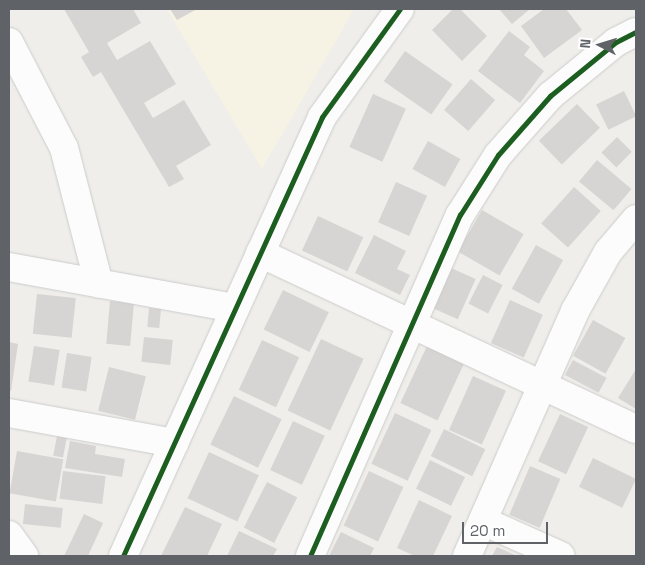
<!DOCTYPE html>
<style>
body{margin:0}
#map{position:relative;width:645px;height:565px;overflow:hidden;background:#efeeea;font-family:"Space Grotesk",sans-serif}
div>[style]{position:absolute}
.commercial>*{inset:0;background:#f7f3e4}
.building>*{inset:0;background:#d6d5d3;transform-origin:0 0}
.roads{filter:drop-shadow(0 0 1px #cbcccc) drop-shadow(0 0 1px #cbcccc)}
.minor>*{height:28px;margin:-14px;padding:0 14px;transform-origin:14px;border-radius:14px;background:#fdfcfc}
.cycleway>*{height:5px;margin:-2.5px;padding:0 2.5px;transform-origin:2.5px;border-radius:2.5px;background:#1b5e20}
span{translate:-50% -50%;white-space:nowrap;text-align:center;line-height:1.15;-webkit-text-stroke:4.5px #fff;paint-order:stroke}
.frame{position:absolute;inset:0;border:10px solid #5f6368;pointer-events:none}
.north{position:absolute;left:575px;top:20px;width:50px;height:50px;-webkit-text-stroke:4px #fff;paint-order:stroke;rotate:275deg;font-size:14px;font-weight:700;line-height:20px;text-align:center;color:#5f6368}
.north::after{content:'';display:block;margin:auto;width:18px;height:22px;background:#5f6368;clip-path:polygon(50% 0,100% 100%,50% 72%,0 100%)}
.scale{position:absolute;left:462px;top:522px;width:86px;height:22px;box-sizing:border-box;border:2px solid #5f6368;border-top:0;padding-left:6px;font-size:15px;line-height:18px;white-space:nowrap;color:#5f6368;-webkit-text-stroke:4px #fff;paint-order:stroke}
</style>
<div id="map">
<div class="commercial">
<i style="clip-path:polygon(167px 9px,354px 9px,262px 169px)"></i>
</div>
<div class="building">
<i style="clip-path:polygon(64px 9px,133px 9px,141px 23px,107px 43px,117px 60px,150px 41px,176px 84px,144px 103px,153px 118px,184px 100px,211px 145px,176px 166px,184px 179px,169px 187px,101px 72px,93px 77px,81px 57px,89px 52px)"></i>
<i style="clip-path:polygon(170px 9px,197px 9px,177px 20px)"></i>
<i style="clip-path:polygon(453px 9px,460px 9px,487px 36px,462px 61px,432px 30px)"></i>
<i style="clip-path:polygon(499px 9px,530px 9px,512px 24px)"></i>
<i style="clip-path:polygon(544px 9px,566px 9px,582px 30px,544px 58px,521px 26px)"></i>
<i style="clip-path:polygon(509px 31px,530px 47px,524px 55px,544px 71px,520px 103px,478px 71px)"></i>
<i style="left:405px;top:51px;width:58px;height:37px;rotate:35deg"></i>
<i style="left:471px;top:79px;width:32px;height:41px;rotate:41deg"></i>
<i style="left:624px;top:91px;width:28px;height:31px;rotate:64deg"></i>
<i style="left:373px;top:94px;width:36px;height:58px;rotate:24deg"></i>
<i style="left:577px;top:104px;width:33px;height:53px;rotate:46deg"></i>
<i style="left:617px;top:137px;width:21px;height:22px;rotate:45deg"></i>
<i style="left:428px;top:141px;width:37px;height:32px;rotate:29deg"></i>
<i style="left:597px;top:160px;width:45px;height:28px;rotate:40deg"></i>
<i style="left:396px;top:182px;width:34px;height:44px;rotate:24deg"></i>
<i style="left:574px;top:187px;width:36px;height:49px;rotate:42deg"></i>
<i style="left:482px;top:210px;width:48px;height:48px;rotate:30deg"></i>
<i style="left:318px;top:216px;width:50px;height:38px;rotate:25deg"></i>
<i style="clip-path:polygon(374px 235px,406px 251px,397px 269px,410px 275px,400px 295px,355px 273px)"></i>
<i style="left:536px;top:245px;width:31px;height:50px;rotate:29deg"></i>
<i style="left:451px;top:268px;width:27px;height:44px;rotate:24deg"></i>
<i style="left:483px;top:275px;width:22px;height:32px;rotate:27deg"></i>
<i style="left:283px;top:290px;width:51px;height:44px;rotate:26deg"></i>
<i style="left:37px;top:294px;width:39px;height:40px;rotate:6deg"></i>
<i style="left:510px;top:300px;width:36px;height:47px;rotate:24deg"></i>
<i style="left:110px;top:301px;width:24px;height:43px;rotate:5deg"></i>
<i style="left:149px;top:308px;width:12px;height:19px;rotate:5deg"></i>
<i style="left:593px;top:320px;width:37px;height:41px;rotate:29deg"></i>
<i style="left:144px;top:337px;width:29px;height:25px;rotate:6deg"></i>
<i style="left:321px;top:339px;width:47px;height:79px;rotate:25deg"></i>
<i style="left:262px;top:340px;width:41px;height:55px;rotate:25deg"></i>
<i style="clip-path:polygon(9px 342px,18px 344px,11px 391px,9px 391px)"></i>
<i style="left:34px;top:346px;width:26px;height:36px;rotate:9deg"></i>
<i style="left:427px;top:346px;width:41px;height:63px;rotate:25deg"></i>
<i style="left:67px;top:353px;width:25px;height:35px;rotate:9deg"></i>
<i style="left:573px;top:360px;width:38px;height:17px;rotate:28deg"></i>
<i style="left:109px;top:367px;width:38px;height:45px;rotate:14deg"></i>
<i style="clip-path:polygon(636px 369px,636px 409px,618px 398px)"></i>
<i style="left:473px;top:376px;width:36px;height:59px;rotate:24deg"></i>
<i style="left:234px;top:396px;width:53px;height:54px;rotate:26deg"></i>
<i style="left:395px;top:413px;width:40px;height:56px;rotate:25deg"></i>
<i style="left:560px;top:414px;width:31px;height:52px;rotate:25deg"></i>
<i style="left:293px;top:421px;width:35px;height:54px;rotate:25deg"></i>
<i style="left:444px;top:429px;width:46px;height:30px;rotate:26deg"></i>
<i style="left:57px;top:436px;width:10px;height:20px;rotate:11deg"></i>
<i style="clip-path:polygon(70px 441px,96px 446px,95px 454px,125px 459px,122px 477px,65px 468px)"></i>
<i style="left:17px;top:451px;width:47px;height:43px;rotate:10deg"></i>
<i style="left:209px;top:452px;width:55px;height:51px;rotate:25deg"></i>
<i style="left:593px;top:458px;width:48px;height:32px;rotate:26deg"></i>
<i style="left:430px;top:460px;width:39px;height:32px;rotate:26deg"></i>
<i style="left:530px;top:466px;width:33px;height:53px;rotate:23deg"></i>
<i style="left:63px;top:471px;width:43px;height:28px;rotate:7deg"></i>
<i style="left:369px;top:471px;width:38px;height:60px;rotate:25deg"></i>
<i style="left:267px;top:482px;width:34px;height:51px;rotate:27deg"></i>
<i style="clip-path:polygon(419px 500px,452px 516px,433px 556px,415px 556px,397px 548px)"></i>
<i style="left:25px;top:504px;width:38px;height:20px;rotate:6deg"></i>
<i style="clip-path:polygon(185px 507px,222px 524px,207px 556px,161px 556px)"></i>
<i style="clip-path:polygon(84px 514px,103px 523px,88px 556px,64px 556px)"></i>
<i style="clip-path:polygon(239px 531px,277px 549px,273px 556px,227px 556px)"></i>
<i style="clip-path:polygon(341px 532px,374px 548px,370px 556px,329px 556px)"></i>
<i style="clip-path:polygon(497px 547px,517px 556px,492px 556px)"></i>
</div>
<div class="roads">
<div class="minor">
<i style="left:9px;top:42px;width:119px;rotate:62.6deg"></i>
<i style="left:64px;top:148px;width:140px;rotate:75.6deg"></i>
<i style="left:260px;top:253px;width:415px;rotate:25.1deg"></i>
<i style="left:9px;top:267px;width:229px;rotate:10.3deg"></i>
<i style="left:9px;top:413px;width:168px;rotate:10.3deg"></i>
<i style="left:483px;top:521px;width:85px;rotate:24.2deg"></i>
<i style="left:9px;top:535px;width:26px;rotate:54deg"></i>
<i style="left:123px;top:556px;width:482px;rotate:-65.6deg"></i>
<i style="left:322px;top:117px;width:133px;rotate:-54.2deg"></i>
<i style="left:310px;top:556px;width:373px;rotate:-66.3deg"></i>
<i style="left:460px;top:215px;width:71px;rotate:-57.7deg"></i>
<i style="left:498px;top:155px;width:79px;rotate:-48.6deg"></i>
<i style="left:550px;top:96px;width:85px;rotate:-39.3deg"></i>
<i style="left:616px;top:42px;width:22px;rotate:-27deg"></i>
<i style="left:467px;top:556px;width:268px;rotate:-66.2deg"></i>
<i style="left:575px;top:311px;width:68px;rotate:-60.8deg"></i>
<i style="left:608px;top:252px;width:43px;rotate:-49.7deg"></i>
</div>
</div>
<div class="cycleway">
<i style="left:123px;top:556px;width:482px;rotate:-65.6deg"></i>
<i style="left:322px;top:117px;width:133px;rotate:-54.2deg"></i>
<i style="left:310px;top:556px;width:373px;rotate:-66.3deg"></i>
<i style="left:460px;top:215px;width:71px;rotate:-57.7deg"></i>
<i style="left:498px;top:155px;width:79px;rotate:-48.6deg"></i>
<i style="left:550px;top:96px;width:85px;rotate:-39.3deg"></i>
<i style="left:616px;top:42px;width:22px;rotate:-27deg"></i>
</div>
<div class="frame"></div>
<div class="north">N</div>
<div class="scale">20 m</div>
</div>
